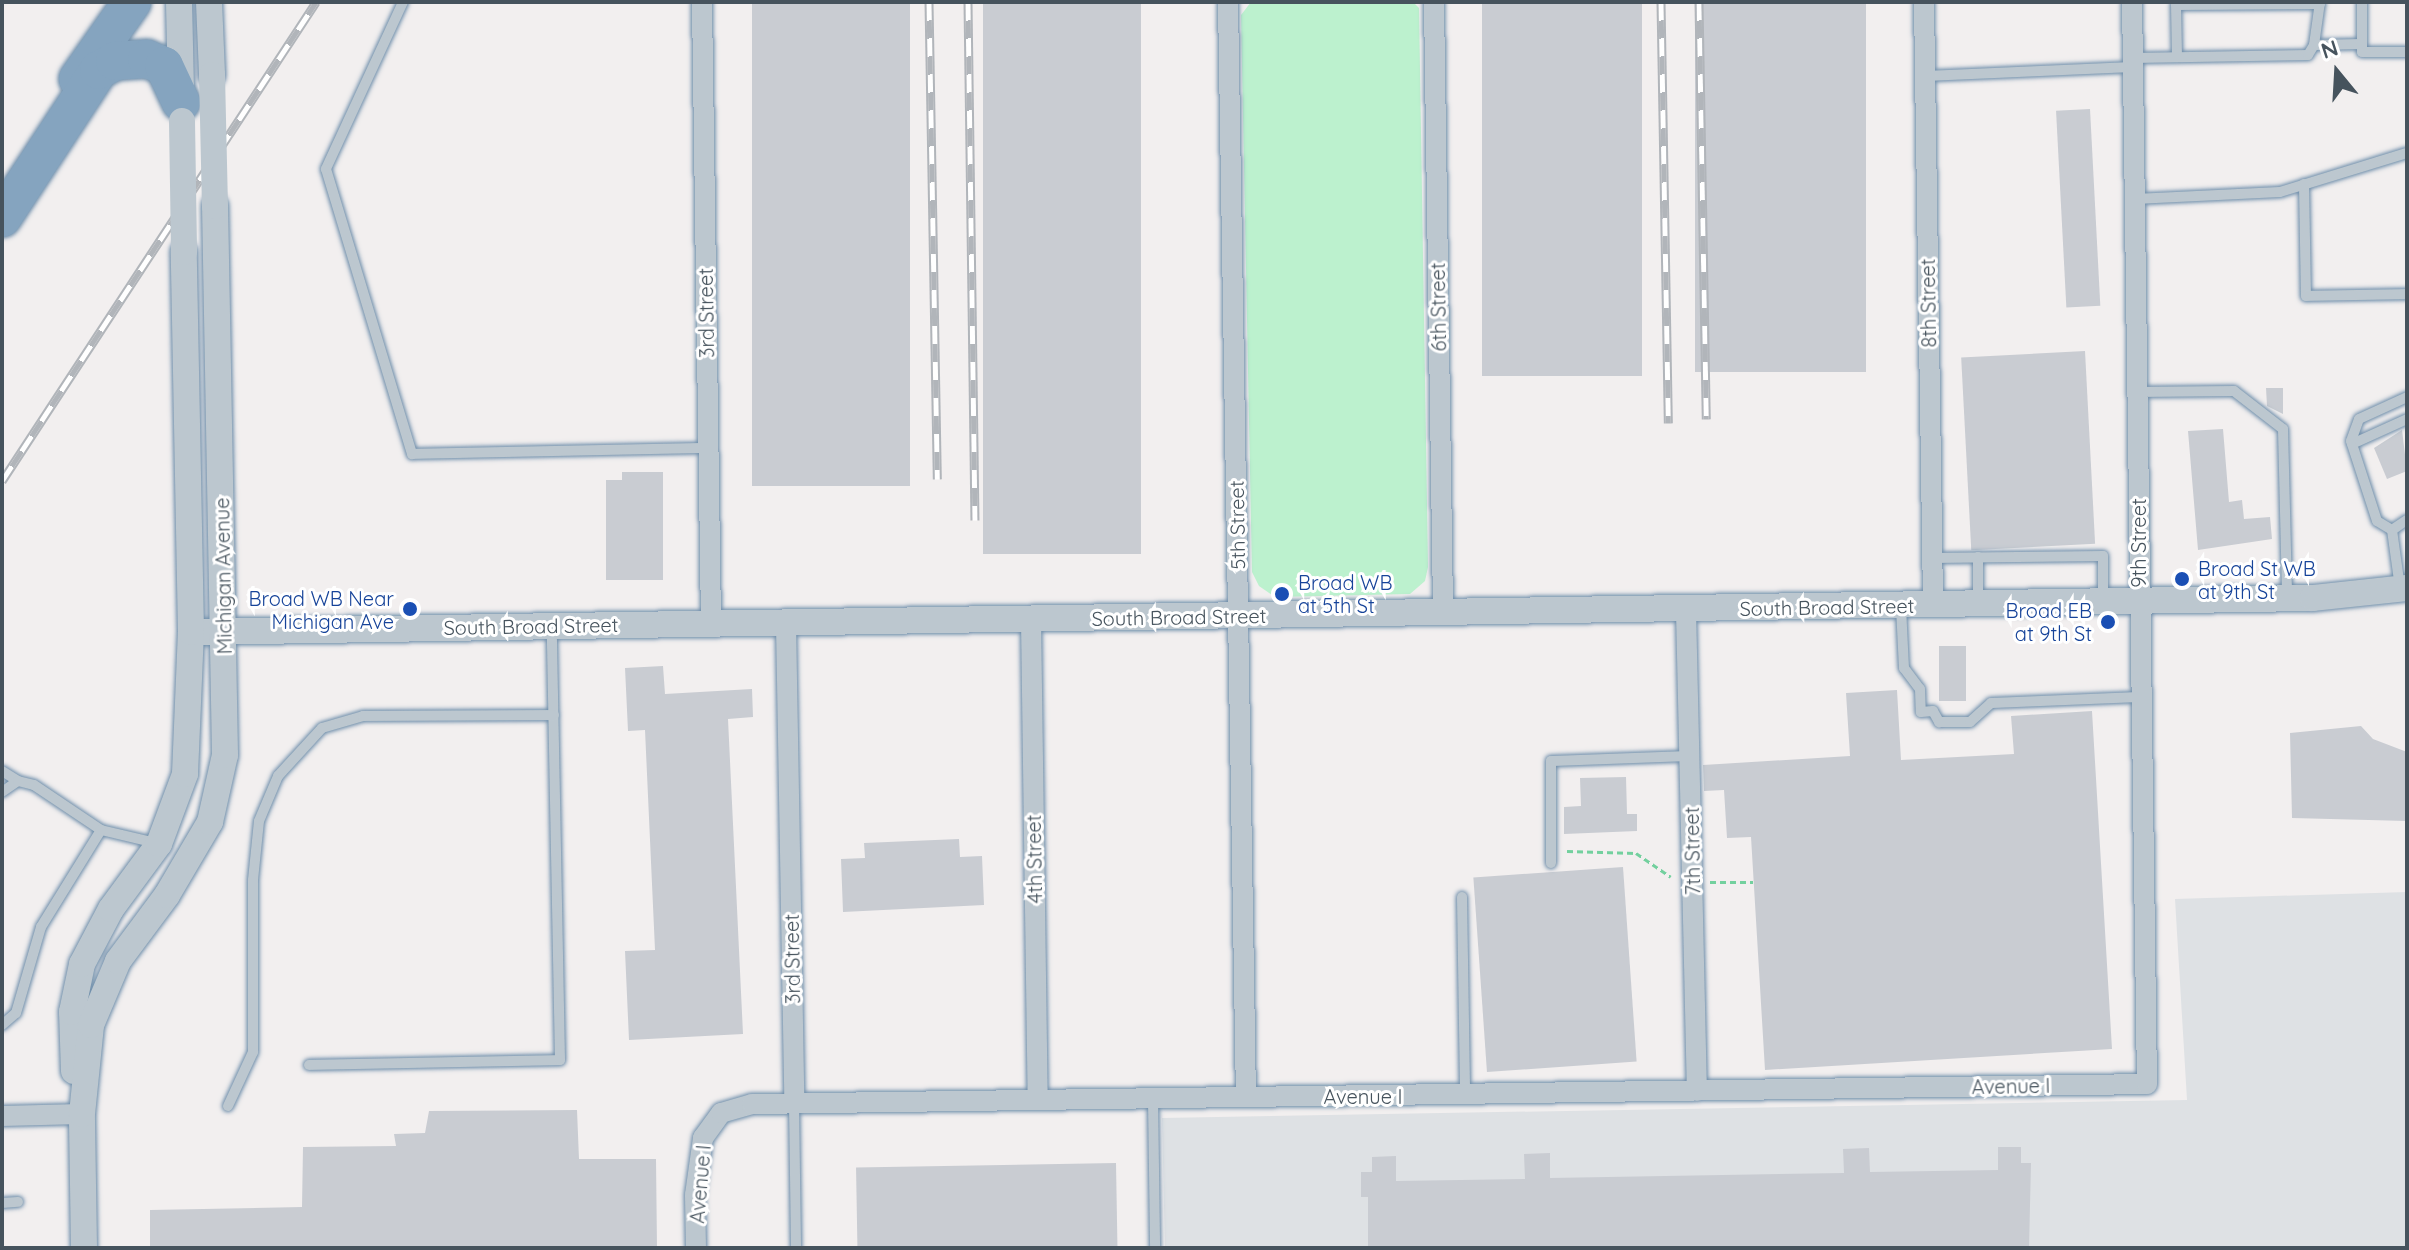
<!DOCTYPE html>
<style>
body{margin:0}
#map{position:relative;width:2409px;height:1250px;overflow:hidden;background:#f2efef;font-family:Quicksand,sans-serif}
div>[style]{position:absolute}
.airport>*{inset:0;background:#dee1e4}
.green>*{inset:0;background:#bcf1ce}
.building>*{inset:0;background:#c9ccd2;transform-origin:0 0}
.path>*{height:3px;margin-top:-1.5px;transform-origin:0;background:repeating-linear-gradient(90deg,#73d09e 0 6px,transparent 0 10px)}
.roads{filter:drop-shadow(0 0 2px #708fab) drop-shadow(0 0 2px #708fab)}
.service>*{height:10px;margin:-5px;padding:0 5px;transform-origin:5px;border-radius:5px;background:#bcc7cf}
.minor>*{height:20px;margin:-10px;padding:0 10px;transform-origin:10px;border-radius:10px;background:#bcc7cf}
.tertiary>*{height:26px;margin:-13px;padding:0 13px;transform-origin:13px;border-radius:13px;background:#bcc7cf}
.motorway>*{height:38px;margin:-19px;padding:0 19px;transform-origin:19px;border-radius:19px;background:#85a4bf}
.rail>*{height:9px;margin-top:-4.5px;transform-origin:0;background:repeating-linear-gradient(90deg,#fff 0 18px,#b1b5ba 0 36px);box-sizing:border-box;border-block:2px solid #b1b5ba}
.tertiary-bridge>*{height:26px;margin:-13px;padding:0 13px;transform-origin:13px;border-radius:13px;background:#bcc7cf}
.dots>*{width:22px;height:22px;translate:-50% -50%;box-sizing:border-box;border:4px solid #fff;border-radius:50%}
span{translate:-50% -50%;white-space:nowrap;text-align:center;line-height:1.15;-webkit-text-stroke:6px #fff;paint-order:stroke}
.street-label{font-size:20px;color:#46535d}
.transit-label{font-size:20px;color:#164399}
.left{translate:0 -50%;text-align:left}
.right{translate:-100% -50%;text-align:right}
.frame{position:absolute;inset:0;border:4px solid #46535d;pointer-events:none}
.north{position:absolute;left:2297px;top:32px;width:80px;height:80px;-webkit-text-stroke:6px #fff;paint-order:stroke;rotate:342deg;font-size:22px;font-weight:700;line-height:32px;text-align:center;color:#46535d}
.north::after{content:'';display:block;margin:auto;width:28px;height:36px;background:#46535d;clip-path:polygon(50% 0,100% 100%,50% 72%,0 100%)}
</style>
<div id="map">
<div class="airport">
<i style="clip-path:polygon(2407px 892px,2407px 1248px,1165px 1248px,1162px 1118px,2187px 1100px,2175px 899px)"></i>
</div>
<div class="green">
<i style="clip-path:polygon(1251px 2px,1413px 2px,1419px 8px,1428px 567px,1425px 581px,1410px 594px,1275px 597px,1259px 586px,1252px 572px,1241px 15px)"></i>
</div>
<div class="building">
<i style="left:752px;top:2px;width:158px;height:484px"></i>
<i style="left:983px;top:2px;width:158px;height:552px"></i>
<i style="left:1482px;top:2px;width:160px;height:374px"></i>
<i style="left:1695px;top:2px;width:171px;height:370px"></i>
<i style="left:2090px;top:109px;width:197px;height:34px;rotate:87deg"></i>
<i style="left:2085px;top:351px;width:193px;height:124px;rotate:87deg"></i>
<i style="clip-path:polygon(2266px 388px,2283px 388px,2283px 414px,2267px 406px)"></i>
<i style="clip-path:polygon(2223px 429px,2229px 502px,2242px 500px,2244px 519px,2270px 517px,2272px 539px,2198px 550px,2188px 431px)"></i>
<i style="clip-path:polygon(2402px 430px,2407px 471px,2387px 479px,2374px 448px)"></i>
<i style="clip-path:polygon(622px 472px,663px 472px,663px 580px,606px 580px,606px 480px,622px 480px)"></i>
<i style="left:1939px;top:646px;width:27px;height:55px"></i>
<i style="clip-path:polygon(663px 666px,665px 694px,752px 689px,753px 717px,728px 719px,743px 1034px,629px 1040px,625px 951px,655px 950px,645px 730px,628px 731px,625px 668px)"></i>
<i style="clip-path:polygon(1897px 690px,1901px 760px,2014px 754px,2011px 716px,2092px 711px,2112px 1049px,1765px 1070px,1751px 837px,1727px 838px,1724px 790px,1704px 791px,1703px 765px,1850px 756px,1846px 693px)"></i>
<i style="clip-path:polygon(2361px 726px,2373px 739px,2407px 752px,2407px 821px,2292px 818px,2290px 733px)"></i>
<i style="clip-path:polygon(1626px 777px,1627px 814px,1637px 814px,1637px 831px,1564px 834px,1564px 807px,1581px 806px,1580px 778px)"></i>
<i style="clip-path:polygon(959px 839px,960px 857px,982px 856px,984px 905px,843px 912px,841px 859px,865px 858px,864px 843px)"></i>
<i style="left:1623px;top:867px;width:195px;height:150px;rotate:86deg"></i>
<i style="clip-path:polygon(577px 1110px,579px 1159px,656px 1159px,657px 1248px,150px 1248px,150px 1210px,302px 1207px,303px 1147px,396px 1146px,394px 1134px,425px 1133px,429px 1111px)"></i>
<i style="clip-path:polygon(1998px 1147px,2021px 1147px,2021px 1163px,2031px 1163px,2029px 1248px,1368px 1248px,1368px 1197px,1361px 1197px,1361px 1172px,1372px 1172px,1372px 1157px,1396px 1156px,1396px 1181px,1525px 1179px,1524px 1154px,1550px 1153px,1550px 1178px,1844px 1173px,1843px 1149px,1869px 1148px,1870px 1172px,1998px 1170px)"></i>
<i style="left:1116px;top:1163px;width:84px;height:260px;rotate:89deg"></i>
</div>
<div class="path">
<i style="left:2407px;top:752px;width:1px;rotate:-90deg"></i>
<i style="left:1567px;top:851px;width:69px;rotate:1.7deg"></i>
<i style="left:1636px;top:853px;width:42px;rotate:34.4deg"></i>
<i style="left:1710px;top:882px;width:43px"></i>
</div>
<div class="roads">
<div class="service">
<i style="left:403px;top:2px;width:184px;rotate:114.8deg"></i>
<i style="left:326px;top:169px;width:298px;rotate:73.2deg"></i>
<i style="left:412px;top:454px;width:296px;rotate:-1.2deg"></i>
<i style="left:2362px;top:2px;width:50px;rotate:90deg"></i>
<i style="left:2362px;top:52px;width:45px"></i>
<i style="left:2314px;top:45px;width:48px;rotate:-1.2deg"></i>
<i style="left:2177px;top:56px;width:51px;rotate:-91.1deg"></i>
<i style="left:2176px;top:5px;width:144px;rotate:-0.4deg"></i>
<i style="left:2133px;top:58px;width:175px;rotate:-1deg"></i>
<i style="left:2308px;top:55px;width:12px;rotate:-59deg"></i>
<i style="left:2314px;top:45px;width:43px;rotate:-82.1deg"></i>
<i style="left:1925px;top:76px;width:208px;rotate:-2.5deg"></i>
<i style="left:2304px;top:184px;width:112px;rotate:89deg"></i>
<i style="left:2306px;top:296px;width:101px;rotate:-1.1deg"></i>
<i style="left:2135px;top:199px;width:145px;rotate:-2.8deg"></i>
<i style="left:2280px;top:192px;width:133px;rotate:-17.1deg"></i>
<i style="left:2137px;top:392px;width:97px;rotate:-0.6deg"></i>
<i style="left:2234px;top:391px;width:62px;rotate:37.8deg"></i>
<i style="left:2283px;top:429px;width:168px;rotate:88.6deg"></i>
<i style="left:2352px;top:444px;width:60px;rotate:-24.4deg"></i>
<i style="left:2392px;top:530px;width:17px;rotate:-149deg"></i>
<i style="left:2377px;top:521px;width:84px;rotate:-108deg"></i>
<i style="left:2351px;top:441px;width:23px;rotate:-70deg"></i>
<i style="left:2359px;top:419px;width:53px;rotate:-24.6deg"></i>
<i style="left:2392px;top:530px;width:59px;rotate:82.1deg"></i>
<i style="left:2392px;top:530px;width:18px;rotate:-34deg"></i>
<i style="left:1978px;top:557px;width:46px;rotate:90deg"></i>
<i style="left:1932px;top:558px;width:171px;rotate:-0.7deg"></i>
<i style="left:2103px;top:556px;width:43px;rotate:90deg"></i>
<i style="left:1901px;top:607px;width:61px;rotate:87.2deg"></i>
<i style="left:1904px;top:668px;width:26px;rotate:53deg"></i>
<i style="left:1920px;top:689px;width:23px;rotate:88deg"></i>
<i style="left:1921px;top:712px;width:12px;rotate:-5deg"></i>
<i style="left:1933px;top:711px;width:13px;rotate:61deg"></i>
<i style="left:1939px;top:722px;width:31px"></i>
<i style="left:1970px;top:722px;width:28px;rotate:-42deg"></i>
<i style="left:1991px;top:703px;width:149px;rotate:-2.3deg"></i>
<i style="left:2px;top:771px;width:19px;rotate:32deg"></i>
<i style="left:2px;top:792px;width:19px;rotate:-35deg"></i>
<i style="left:18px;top:781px;width:16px;rotate:14deg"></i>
<i style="left:34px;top:785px;width:81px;rotate:33.9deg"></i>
<i style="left:101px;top:830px;width:57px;rotate:13.3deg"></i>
<i style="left:1551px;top:863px;width:102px;rotate:-90deg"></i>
<i style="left:1551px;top:761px;width:139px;rotate:-2.1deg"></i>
<i style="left:1462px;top:897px;width:197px;rotate:89.1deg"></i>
<i style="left:2px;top:1025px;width:18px;rotate:-41deg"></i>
<i style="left:16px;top:1013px;width:90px;rotate:-73.8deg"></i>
<i style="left:41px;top:927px;width:114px;rotate:-58.3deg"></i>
<i style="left:309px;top:1065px;width:251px;rotate:-1.1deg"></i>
<i style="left:560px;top:1060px;width:432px;rotate:-91.1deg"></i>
<i style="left:1153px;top:1098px;width:150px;rotate:89.2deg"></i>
<i style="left:794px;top:1103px;width:145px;rotate:89.2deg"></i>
<i style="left:228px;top:1106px;width:60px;rotate:-65.2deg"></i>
<i style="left:253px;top:1052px;width:172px;rotate:-90deg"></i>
<i style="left:253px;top:880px;width:59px;rotate:-84.2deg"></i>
<i style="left:259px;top:821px;width:49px;rotate:-67.1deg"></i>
<i style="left:278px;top:776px;width:65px;rotate:-47.5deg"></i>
<i style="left:322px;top:728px;width:43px;rotate:-16.3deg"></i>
<i style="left:363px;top:716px;width:191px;rotate:-0.3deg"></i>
<i style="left:2px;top:1203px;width:16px;rotate:-4deg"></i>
</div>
<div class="minor">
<i style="left:702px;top:2px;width:622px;rotate:89.17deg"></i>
<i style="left:1228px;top:2px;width:1095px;rotate:89.06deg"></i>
<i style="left:1434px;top:2px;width:610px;rotate:89.15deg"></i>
<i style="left:1924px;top:2px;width:602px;rotate:89.14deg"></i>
<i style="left:1686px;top:610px;width:481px;rotate:88.7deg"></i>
<i style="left:1031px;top:619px;width:480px;rotate:89.2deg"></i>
<i style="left:786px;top:623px;width:480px;rotate:89deg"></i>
<i style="left:2px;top:1116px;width:80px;rotate:-1.4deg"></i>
<i style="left:696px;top:1248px;width:53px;rotate:-91.1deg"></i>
<i style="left:695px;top:1195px;width:58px;rotate:-82deg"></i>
<i style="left:703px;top:1138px;width:31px;rotate:-54deg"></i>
<i style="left:721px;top:1113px;width:32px;rotate:-16deg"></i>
<i style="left:752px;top:1104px;width:1395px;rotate:-0.82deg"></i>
<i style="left:2147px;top:1084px;width:1082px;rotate:-90.79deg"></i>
</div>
<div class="tertiary">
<i style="left:179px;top:2px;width:88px;rotate:88.7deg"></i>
<i style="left:209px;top:2px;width:73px;rotate:87.6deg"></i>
<i style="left:191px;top:632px;width:2122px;rotate:-0.92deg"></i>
<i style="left:2313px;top:598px;width:95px;rotate:-6.1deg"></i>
<i style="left:74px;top:1071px;width:59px;rotate:-91.9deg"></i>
<i style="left:72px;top:1012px;width:49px;rotate:-78.2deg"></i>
<i style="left:82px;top:964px;width:62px;rotate:-62.2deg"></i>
<i style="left:111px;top:909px;width:81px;rotate:-53.6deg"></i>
<i style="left:159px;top:844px;width:75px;rotate:-69.6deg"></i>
<i style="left:185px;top:774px;width:142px;rotate:-87.6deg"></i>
<i style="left:191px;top:632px;width:380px;rotate:-91.1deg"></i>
<i style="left:84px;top:1248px;width:134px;rotate:-90.9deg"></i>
<i style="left:82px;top:1114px;width:89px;rotate:-84.2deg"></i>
<i style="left:91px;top:1025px;width:69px;rotate:-67.1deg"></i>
<i style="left:118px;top:961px;width:82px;rotate:-53.4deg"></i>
<i style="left:167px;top:895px;width:85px;rotate:-59.5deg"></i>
<i style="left:210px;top:822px;width:69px;rotate:-77.4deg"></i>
<i style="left:225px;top:755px;width:549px;rotate:-91.04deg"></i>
</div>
<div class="motorway">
<i style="left:78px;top:79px;width:94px;rotate:-55deg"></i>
<i style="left:2px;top:218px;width:177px;rotate:-56.8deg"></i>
<i style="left:99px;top:70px;width:18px;rotate:-29deg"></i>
<i style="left:115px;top:61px;width:32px;rotate:-4deg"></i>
<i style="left:147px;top:59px;width:18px;rotate:22deg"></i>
<i style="left:164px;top:66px;width:40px;rotate:65deg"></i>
</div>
</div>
<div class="rail">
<i style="left:929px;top:2px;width:477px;rotate:89deg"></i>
<i style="left:968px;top:2px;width:518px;rotate:89.23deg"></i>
<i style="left:1661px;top:2px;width:421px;rotate:89deg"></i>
<i style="left:1699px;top:2px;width:417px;rotate:89deg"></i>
<i style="left:2px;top:481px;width:573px;rotate:-56.75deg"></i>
</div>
<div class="tertiary-bridge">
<i style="left:212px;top:75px;width:131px;rotate:88.7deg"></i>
<i style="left:182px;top:121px;width:131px;rotate:89.1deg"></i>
</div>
<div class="dots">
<i style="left:2182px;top:579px;background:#1a4fb4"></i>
<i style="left:1282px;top:594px;background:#1a4fb4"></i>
<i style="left:410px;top:609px;background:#1a4fb4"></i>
<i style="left:2108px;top:622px;background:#1a4fb4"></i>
</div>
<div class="street-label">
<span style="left:1928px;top:303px;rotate:-91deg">8th Street</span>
<span style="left:1438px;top:307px;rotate:-91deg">6th Street</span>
<span style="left:706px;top:313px;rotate:-91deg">3rd Street</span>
<span style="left:1237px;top:525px;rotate:-91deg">5th Street</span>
<span style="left:2138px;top:543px;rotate:-90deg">9th Street</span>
<span style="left:223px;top:576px;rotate:-91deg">Michigan Avenue</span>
<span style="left:1827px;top:607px;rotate:-1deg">South Broad Street</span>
<span style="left:1179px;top:617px;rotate:-1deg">South Broad Street</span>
<span style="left:531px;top:626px;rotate:-1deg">South Broad Street</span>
<span style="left:1692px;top:851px;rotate:-91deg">7th Street</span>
<span style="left:1034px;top:859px;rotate:-91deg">4th Street</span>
<span style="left:792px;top:959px;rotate:-91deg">3rd Street</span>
<span style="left:2011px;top:1086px;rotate:-1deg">Avenue I</span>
<span style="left:1363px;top:1096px">Avenue I</span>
<span style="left:700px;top:1184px;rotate:-85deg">Avenue I</span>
</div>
<div class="transit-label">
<span class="left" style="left:2198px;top:580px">Broad St WB<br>at 9th St</span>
<span class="left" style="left:1298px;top:594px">Broad WB<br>at 5th St</span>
<span class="right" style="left:394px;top:610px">Broad WB Near<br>Michigan Ave</span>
<span class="right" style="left:2092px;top:622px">Broad EB<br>at 9th St</span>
</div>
<div class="frame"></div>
<div class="north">N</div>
</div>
